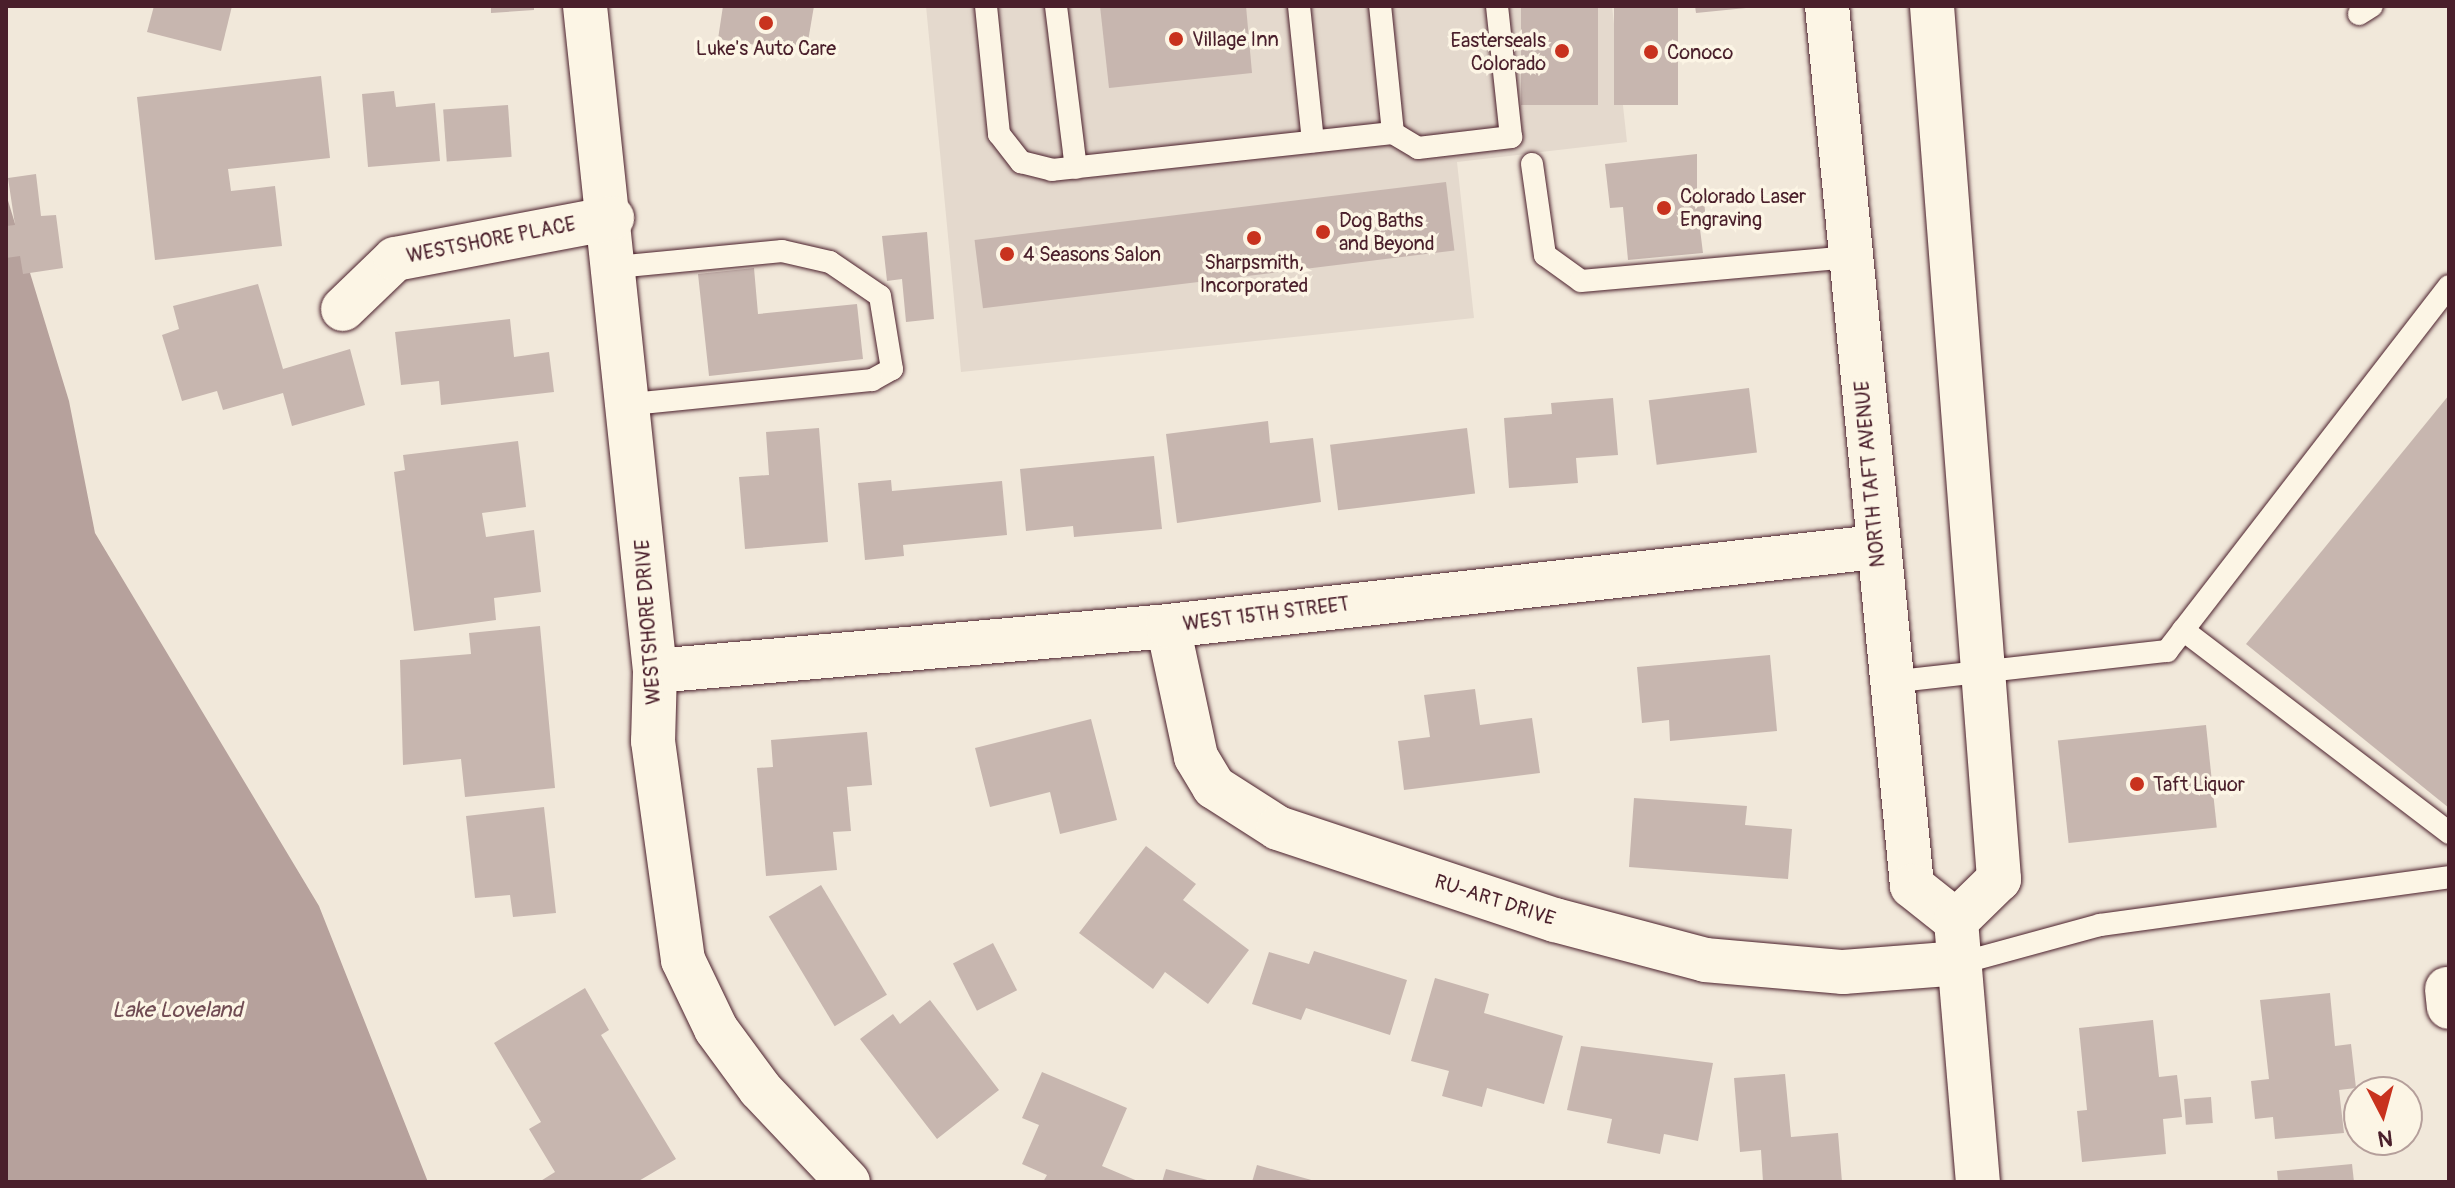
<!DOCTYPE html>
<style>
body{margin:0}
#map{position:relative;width:2455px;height:1188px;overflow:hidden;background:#f1e8da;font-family:Pangolin,sans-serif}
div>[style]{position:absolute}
.built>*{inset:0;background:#e4d9cd}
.water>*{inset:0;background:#b6a19c}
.building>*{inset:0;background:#c7b6af;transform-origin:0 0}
.roads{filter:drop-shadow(0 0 2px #4a1f2b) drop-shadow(0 0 2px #4a1f2b)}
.lane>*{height:22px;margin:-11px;padding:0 11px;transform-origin:11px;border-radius:11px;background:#fcf5e5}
.street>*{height:44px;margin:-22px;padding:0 22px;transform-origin:22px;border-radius:22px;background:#fcf5e5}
.secondary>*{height:44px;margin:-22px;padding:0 22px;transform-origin:22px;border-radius:22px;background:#fcf5e5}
.dots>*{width:22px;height:22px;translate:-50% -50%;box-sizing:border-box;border:4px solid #fcf5e5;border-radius:50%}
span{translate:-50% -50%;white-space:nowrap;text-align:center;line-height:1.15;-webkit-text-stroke:7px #fcf5e5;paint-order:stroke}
.poi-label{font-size:20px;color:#4a1f2b}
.left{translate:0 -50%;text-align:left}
.right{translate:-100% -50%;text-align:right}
.street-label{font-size:20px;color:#4a1f2b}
.water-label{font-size:22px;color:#704c53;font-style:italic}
.frame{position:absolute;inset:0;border:8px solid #4a1f2b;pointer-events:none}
.north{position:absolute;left:2343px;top:1076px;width:80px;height:80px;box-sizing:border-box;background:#fcf5e5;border:2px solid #b59f9b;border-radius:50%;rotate:174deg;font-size:22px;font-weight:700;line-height:32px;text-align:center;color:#4a1f2b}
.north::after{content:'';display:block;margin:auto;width:28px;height:36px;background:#c8321e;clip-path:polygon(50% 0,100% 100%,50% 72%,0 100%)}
</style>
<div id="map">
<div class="built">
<i style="clip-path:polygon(926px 6px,1612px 6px,1627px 142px,1457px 162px,1474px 318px,961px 372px)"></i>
</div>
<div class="water">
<i style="clip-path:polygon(6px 194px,69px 401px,95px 533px,319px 906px,428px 1182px,6px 1182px)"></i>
</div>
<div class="building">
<i style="clip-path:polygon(154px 6px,232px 6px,221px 51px,147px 32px)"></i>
<i style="clip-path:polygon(491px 6px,534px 6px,534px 10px,491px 13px)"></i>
<i style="clip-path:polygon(723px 6px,814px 6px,806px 53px,718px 39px)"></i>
<i style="clip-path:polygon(1100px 6px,1246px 6px,1252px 73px,1109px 88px)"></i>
<i style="left:1521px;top:6px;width:77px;height:99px"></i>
<i style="left:1614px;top:6px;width:64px;height:99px"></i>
<i style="clip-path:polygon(1695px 6px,1746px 6px,1746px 8px,1696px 13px)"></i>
<i style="clip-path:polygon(321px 76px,330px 158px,228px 169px,231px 191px,275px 186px,282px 246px,155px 260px,137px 97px)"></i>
<i style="clip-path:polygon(394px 91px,396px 107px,435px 103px,440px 161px,368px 167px,362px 94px)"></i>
<i style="left:508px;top:105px;width:52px;height:65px;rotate:86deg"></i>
<i style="clip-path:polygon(1697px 154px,1697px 201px,1704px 201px,1706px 220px,1699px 221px,1703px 253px,1628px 260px,1623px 207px,1610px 208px,1605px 164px)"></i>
<i style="clip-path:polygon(36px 174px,41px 216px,56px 215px,63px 268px,23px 274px,20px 256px,6px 258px,6px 226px,15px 225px,8px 178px)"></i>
<i style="left:1446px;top:182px;width:69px;height:475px;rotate:83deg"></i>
<i style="clip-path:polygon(927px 232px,934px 319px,906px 322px,902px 279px,887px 281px,882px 236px)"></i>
<i style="clip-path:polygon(754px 268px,758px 314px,857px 304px,863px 359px,709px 376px,698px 274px)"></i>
<i style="clip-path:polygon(258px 284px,283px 369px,350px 349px,365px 405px,292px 426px,283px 393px,223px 410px,217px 391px,182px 401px,162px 335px,179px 329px,173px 306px)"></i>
<i style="clip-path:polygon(510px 319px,514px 357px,549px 352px,554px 392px,441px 405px,439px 381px,401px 385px,395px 332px)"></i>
<i style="left:1749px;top:388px;width:65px;height:101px;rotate:83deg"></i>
<i style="clip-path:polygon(2449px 395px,2449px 808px,2246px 644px)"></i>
<i style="clip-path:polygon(1613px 398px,1618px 455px,1576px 458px,1578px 483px,1509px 488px,1504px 418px,1552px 414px,1551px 403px)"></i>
<i style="clip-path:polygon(1268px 421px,1270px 443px,1313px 438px,1321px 502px,1177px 523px,1166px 434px)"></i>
<i style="clip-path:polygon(819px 428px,828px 542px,745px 549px,739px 477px,769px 475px,766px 432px)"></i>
<i style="left:1467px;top:428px;width:66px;height:138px;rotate:83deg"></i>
<i style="clip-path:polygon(518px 441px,526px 507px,482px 513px,486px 537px,534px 530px,541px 592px,494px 598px,496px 620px,414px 631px,394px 472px,405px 470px,403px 455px)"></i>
<i style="clip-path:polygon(1154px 456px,1162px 529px,1074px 537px,1073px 526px,1026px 531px,1020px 469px)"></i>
<i style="clip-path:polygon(891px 480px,892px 491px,1002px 481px,1007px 535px,903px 545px,904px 556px,865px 560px,858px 483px)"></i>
<i style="clip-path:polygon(540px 626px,555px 788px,465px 797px,461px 759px,403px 765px,400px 660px,471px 654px,469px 633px)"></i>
<i style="clip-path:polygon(1770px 655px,1777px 731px,1670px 741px,1669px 720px,1642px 723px,1637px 667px)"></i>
<i style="clip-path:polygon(1475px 689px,1480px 725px,1532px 718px,1540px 773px,1404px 790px,1398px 741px,1430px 737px,1424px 695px)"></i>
<i style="clip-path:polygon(1091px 719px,1117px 820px,1060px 834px,1050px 792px,990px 807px,975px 748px)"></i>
<i style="left:2206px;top:725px;width:103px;height:149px;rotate:84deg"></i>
<i style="clip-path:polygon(867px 732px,872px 785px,847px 787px,851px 831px,833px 832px,837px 870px,766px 876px,757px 768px,773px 767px,771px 740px)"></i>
<i style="clip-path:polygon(1634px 798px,1747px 806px,1745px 825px,1792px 829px,1788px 879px,1629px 867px)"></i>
<i style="clip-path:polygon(544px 807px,556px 913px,513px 917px,510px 895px,475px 898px,466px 816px)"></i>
<i style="clip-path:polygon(1146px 846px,1196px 884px,1183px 900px,1249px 950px,1208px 1004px,1165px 972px,1153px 989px,1079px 933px)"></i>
<i style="left:821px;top:885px;width:128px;height:61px;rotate:59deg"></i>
<i style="left:993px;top:943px;width:53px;height:45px;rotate:63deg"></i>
<i style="clip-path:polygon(1314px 951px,1407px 980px,1390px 1035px,1306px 1008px,1301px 1020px,1252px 1004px,1269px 952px,1309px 964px)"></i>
<i style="clip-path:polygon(1435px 978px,1489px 994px,1484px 1013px,1563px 1036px,1544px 1104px,1487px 1088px,1482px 1107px,1442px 1096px,1449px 1071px,1411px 1061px)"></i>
<i style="clip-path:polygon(585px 988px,609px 1030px,601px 1035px,676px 1159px,637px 1182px,539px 1182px,555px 1172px,529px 1129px,541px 1122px,494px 1043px)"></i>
<i style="clip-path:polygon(2330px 993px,2335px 1046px,2351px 1044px,2356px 1088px,2339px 1090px,2344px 1133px,2275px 1139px,2273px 1117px,2255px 1119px,2251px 1081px,2269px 1079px,2260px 1000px)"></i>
<i style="clip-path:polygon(930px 1000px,999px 1090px,937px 1139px,860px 1039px,893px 1014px,900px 1024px)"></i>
<i style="clip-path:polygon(2153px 1020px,2159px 1077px,2177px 1075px,2182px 1117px,2163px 1119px,2166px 1154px,2082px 1162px,2077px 1111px,2087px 1110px,2079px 1028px)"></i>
<i style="clip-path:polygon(1581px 1046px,1713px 1063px,1698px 1141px,1664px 1134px,1660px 1154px,1607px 1143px,1612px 1119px,1567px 1110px)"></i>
<i style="clip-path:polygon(1042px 1072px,1127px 1108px,1102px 1166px,1140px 1182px,1043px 1182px,1047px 1175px,1022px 1164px,1039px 1125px,1022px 1118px)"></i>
<i style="clip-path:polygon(1785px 1074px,1791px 1137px,1838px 1133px,1842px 1182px,1763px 1182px,1761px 1150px,1740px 1152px,1734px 1078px)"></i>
<i style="left:2211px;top:1097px;width:26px;height:27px;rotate:86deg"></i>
<i style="clip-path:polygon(2352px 1164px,2354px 1182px,2278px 1182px,2277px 1171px)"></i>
<i style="clip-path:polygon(1257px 1165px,1315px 1181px,1315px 1182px,1252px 1182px)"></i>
<i style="clip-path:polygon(1166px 1169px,1211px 1181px,1211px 1182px,1162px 1182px)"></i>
</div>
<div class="roads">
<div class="lane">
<i style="left:986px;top:6px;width:129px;rotate:84.2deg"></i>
<i style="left:999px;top:134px;width:36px;rotate:52deg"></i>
<i style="left:1021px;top:162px;width:32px;rotate:14deg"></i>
<i style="left:1052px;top:170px;width:343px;rotate:-6.2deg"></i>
<i style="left:1393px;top:133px;width:128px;rotate:-95.8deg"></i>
<i style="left:1056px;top:6px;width:163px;rotate:83deg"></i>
<i style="left:1299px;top:6px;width:136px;rotate:84.1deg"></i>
<i style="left:2359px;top:14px;width:15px;rotate:-32deg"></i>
<i style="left:1393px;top:133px;width:29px;rotate:31deg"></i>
<i style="left:1418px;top:148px;width:94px;rotate:-6.7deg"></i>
<i style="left:1511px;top:137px;width:132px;rotate:-96.1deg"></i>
<i style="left:1532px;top:164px;width:92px;rotate:81.9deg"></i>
<i style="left:1545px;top:255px;width:44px;rotate:35.8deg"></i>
<i style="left:1581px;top:281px;width:270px;rotate:-5.1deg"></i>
<i style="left:616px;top:267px;width:167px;rotate:-5.5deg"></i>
<i style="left:782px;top:251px;width:49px;rotate:12.9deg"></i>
<i style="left:830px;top:262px;width:60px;rotate:34.2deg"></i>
<i style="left:880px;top:296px;width:74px;rotate:80.7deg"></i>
<i style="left:892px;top:369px;width:23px;rotate:151deg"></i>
<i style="left:872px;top:380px;width:243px;rotate:174.3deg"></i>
<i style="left:2183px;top:630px;width:335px;rotate:37.3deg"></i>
<i style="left:1890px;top:682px;width:279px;rotate:-6.4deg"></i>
<i style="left:2167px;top:651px;width:461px;rotate:-52.3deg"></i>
<i style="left:1961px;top:963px;width:144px;rotate:-15.3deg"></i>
<i style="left:2100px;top:925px;width:352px;rotate:-7.8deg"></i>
</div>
<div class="street">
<i style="left:585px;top:6px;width:669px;rotate:83.99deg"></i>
<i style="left:655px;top:671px;width:70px;rotate:91.6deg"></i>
<i style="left:653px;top:741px;width:221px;rotate:82.2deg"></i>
<i style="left:683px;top:960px;width:76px;rotate:64.4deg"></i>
<i style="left:716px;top:1029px;width:74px;rotate:53.7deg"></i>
<i style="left:760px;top:1089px;width:128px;rotate:46.6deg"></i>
<i style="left:343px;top:309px;width:72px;rotate:-43.9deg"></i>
<i style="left:395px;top:259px;width:221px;rotate:-10.7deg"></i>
<i style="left:1168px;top:626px;width:134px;rotate:77.9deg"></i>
<i style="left:1196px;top:757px;width:35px;rotate:59deg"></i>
<i style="left:1214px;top:787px;width:76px;rotate:32.6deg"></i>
<i style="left:1278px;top:828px;width:292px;rotate:18.4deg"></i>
<i style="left:1555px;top:920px;width:155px;rotate:14.9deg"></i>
<i style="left:1705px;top:960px;width:139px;rotate:5deg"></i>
<i style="left:1843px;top:972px;width:118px;rotate:-4.4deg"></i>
<i style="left:655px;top:671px;width:515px;rotate:-5.01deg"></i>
<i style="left:1168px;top:626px;width:712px;rotate:-6.37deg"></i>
<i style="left:2447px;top:989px;width:18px;rotate:84deg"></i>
</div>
<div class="secondary">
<i style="left:1827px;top:6px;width:884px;rotate:84.48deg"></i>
<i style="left:1912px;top:886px;width:56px;rotate:38.5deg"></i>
<i style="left:1956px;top:921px;width:262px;rotate:85.2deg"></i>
<i style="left:1932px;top:6px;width:876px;rotate:85.61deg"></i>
<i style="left:1999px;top:879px;width:60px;rotate:135.7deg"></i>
</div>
</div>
<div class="dots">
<i style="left:766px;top:23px;background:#c8321e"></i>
<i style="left:1176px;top:39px;background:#c8321e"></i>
<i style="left:1562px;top:51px;background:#c8321e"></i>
<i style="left:1651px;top:52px;background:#c8321e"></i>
<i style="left:1664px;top:208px;background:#c8321e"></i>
<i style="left:1323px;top:232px;background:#c8321e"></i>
<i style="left:1254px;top:238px;background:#c8321e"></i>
<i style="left:1007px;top:254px;background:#c8321e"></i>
<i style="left:2137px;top:784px;background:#c8321e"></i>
</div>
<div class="poi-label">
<span class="left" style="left:1192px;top:39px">Village Inn</span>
<span class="right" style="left:1546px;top:52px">Easterseals<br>Colorado</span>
<span style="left:766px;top:48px">Luke's Auto Care</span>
<span class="left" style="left:1667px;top:52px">Conoco</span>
<span class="left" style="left:1680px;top:208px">Colorado Laser<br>Engraving</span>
<span class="left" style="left:1339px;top:232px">Dog Baths<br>and Beyond</span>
<span class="left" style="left:1023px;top:254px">4 Seasons Salon</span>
<span style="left:1254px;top:274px">Sharpsmith,<br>Incorporated</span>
<span class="left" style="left:2153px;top:784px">Taft Liquor</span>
</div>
<div class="street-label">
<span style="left:491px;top:240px;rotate:-11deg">WESTSHORE PLACE</span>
<span style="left:1870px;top:474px;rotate:-95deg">NORTH TAFT AVENUE</span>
<span style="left:1266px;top:614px;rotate:-7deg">WEST 15TH STREET</span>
<span style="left:648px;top:622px;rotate:-94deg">WESTSHORE DRIVE</span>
<span style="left:1495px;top:900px;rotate:18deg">RU-ART DRIVE</span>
</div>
<div class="water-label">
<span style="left:177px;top:1011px">Lake Loveland</span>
</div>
<div class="frame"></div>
<div class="north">N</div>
</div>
